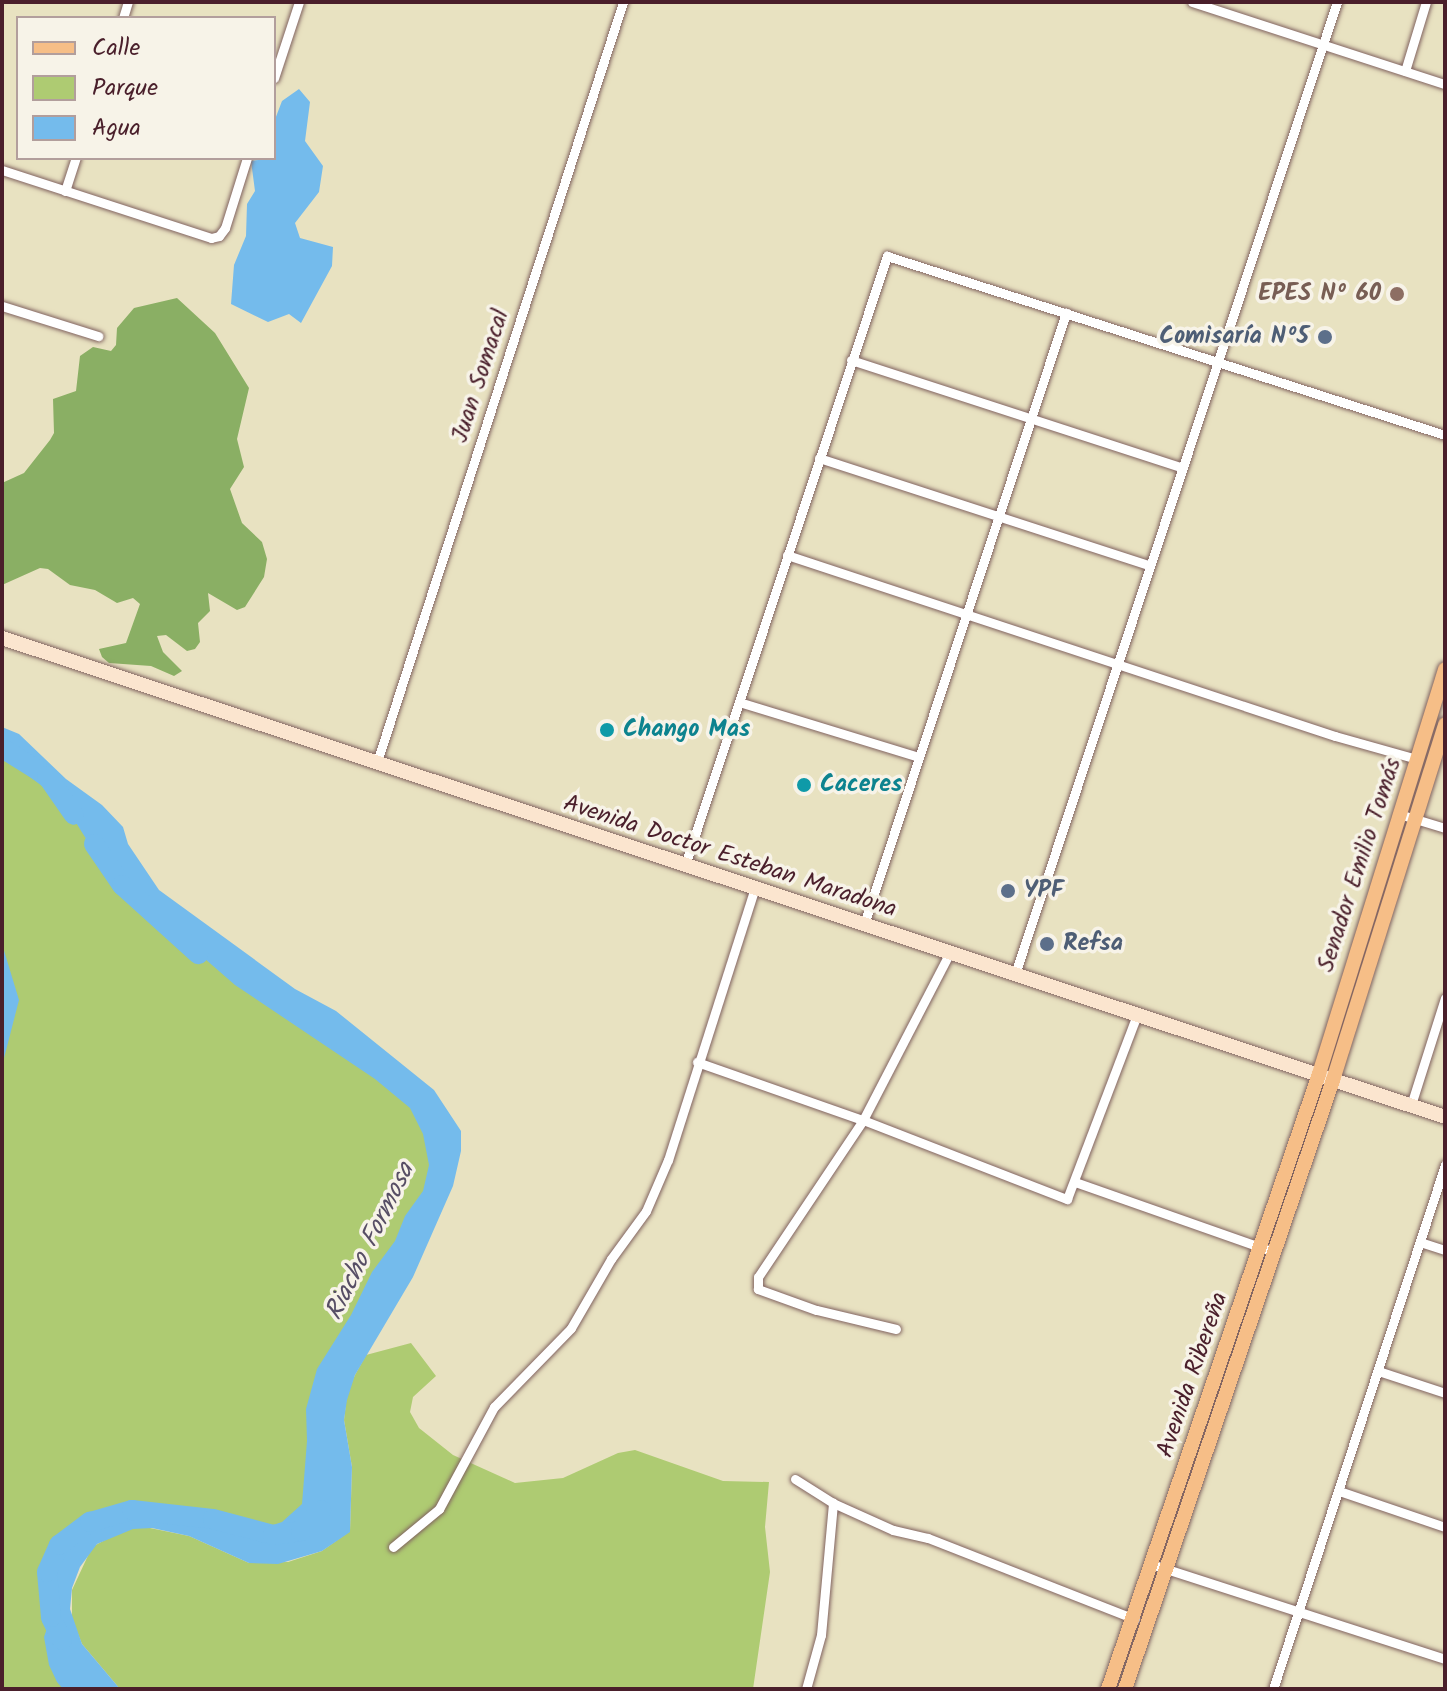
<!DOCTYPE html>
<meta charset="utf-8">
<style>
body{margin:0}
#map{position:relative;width:1447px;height:1691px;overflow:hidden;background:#e8e2c1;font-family:Kalam,sans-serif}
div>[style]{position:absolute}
.green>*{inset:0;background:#aecb72}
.forest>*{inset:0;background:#8aaf64}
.water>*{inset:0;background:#74bbec}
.river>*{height:20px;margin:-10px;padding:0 10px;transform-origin:10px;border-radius:10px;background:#74bbec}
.roads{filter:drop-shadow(0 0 2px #816360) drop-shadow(0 0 2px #816360)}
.street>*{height:9px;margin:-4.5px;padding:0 4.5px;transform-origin:4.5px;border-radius:4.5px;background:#fff}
.secondary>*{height:14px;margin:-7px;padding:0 7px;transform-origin:7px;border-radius:7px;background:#fbe5cf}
.primary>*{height:14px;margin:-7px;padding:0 7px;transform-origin:7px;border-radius:7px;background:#f6be87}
.dots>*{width:22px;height:22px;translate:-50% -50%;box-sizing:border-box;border:4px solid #f7f3e8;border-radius:50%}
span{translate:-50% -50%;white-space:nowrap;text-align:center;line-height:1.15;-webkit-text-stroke:7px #f7f3e8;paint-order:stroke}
.education-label{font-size:24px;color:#785e54;font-weight:700}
.right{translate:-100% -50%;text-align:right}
.service-label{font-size:24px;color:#4e5e75;font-weight:700}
.left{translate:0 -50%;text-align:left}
.street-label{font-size:24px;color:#4a1f2b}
.culture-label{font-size:24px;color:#0d838f;font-weight:700}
.water-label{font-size:26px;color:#574e65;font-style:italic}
.frame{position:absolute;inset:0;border:4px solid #4a1f2b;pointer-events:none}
.legend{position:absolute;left:16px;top:16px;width:260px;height:144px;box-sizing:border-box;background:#f7f3e8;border:2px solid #b29e9c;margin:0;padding:10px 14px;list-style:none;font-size:24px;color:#4a1f2b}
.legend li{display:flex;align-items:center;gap:16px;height:40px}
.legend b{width:40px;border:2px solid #b29e9c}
</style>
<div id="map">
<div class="green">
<i style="clip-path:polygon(2px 748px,47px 776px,122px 885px,190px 949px,404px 1089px,438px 1166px,360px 1318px,332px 1476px,273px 1535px,213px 1519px,132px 1510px,70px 1529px,59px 1536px,49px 1551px,47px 1572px,96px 1689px,2px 1689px)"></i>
<i style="clip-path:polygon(411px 1343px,436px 1376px,413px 1397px,410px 1412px,419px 1428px,453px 1455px,515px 1483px,563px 1478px,618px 1453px,635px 1450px,723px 1481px,769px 1482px,765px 1527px,770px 1572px,753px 1689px,120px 1689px,82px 1644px,72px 1619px,72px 1590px,92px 1547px,129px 1527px,145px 1527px,189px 1536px,249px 1563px,288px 1562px,322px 1551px,350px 1531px,352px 1467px,344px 1420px,347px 1394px,355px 1375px,366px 1355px)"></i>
</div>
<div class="forest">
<i style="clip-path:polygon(177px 298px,215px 333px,249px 388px,237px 439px,244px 467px,230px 489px,242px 523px,262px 542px,267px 559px,264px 577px,245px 607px,237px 610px,208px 593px,210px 611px,198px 623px,200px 642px,195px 649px,187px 651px,166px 635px,157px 636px,163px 652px,182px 671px,174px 676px,151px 666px,109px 663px,102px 657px,99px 649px,126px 643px,140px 604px,133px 598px,117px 603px,95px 590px,70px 585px,48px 569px,40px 568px,2px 585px,2px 483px,24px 473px,50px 440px,54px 433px,53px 399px,76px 391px,80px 356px,93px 347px,111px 351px,116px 345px,117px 328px,134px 308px)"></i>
</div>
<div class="water">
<i style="clip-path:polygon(299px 89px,310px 102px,305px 141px,323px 166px,319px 192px,295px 223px,300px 238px,333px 247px,332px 266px,301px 323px,289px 314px,268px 322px,231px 304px,234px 265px,246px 236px,247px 204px,255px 191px,251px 161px,274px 158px,274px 122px,282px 101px)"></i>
<i style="clip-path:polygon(2px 727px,19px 734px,66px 779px,102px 805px,123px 827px,128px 844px,159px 890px,295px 989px,336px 1011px,434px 1090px,461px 1131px,461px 1151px,453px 1186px,413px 1277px,355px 1375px,347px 1400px,344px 1420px,352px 1467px,350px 1532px,322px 1551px,278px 1564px,249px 1563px,189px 1536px,152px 1528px,133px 1529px,97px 1544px,80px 1567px,72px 1588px,70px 1609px,82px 1644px,120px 1689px,63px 1689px,57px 1682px,49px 1665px,44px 1637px,51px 1617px,47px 1572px,49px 1551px,59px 1536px,70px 1529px,132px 1510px,218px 1518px,258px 1530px,282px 1522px,302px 1504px,307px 1441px,306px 1409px,317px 1369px,351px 1315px,372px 1272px,395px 1241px,405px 1216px,423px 1191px,429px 1165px,423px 1134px,410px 1108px,375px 1079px,235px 985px,143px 905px,93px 850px,47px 776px,42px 786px,2px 756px)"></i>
<i style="clip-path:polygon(2px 944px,19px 1000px,2px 1066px)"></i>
</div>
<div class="river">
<i style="left:2px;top:748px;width:53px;rotate:31.9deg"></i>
<i style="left:47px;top:776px;width:47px;rotate:55.3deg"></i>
<i style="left:94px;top:844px;width:50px;rotate:55.7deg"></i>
<i style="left:122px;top:885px;width:103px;rotate:42.2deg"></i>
<i style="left:62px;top:1640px;width:25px;rotate:-116deg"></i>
<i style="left:51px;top:1617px;width:45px;rotate:-95.1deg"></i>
<i style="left:47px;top:1572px;width:30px;rotate:-66deg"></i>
<i style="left:59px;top:1545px;width:39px;rotate:-37deg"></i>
<i style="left:90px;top:1522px;width:44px;rotate:-15.9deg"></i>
<i style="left:132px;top:1510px;width:81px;rotate:6.3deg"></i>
<i style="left:213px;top:1519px;width:62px;rotate:14.9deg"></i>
<i style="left:273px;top:1535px;width:28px;rotate:-8deg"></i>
<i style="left:301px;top:1531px;width:29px;rotate:-46deg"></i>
</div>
<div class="roads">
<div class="street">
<i style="left:1192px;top:2px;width:266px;rotate:18deg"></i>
<i style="left:123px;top:18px;width:17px;rotate:-73deg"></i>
<i style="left:1405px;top:71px;width:72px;rotate:-73.1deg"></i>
<i style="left:274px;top:78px;width:80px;rotate:-71.8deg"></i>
<i style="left:2px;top:170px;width:220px;rotate:18deg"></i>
<i style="left:211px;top:238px;width:8px;rotate:-14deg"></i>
<i style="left:219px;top:236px;width:10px;rotate:-53deg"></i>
<i style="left:225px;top:228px;width:73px;rotate:-72.6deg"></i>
<i style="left:65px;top:191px;width:35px;rotate:-72deg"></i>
<i style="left:2px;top:306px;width:101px;rotate:17.4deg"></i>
<i style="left:851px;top:360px;width:347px;rotate:18deg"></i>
<i style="left:819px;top:458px;width:347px;rotate:18deg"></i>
<i style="left:787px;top:555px;width:577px;rotate:18.28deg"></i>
<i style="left:1335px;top:736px;width:85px;rotate:15.7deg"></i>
<i style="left:739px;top:702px;width:188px;rotate:17deg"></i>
<i style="left:377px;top:762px;width:799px;rotate:-72.06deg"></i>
<i style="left:1399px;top:814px;width:48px;rotate:16.9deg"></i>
<i style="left:685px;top:865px;width:642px;rotate:-71.65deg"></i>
<i style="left:887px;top:256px;width:586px;rotate:17.79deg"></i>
<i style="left:864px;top:924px;width:644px;rotate:-71.71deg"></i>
<i style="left:1015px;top:974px;width:1024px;rotate:-71.67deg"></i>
<i style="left:697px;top:1062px;width:176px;rotate:19.3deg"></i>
<i style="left:863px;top:1120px;width:219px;rotate:21.2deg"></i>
<i style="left:1067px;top:1199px;width:197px;rotate:-69.2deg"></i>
<i style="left:1411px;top:1105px;width:112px;rotate:-72.4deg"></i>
<i style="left:1075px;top:1182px;width:211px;rotate:19.4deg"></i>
<i style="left:1420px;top:1242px;width:26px;rotate:18deg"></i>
<i style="left:896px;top:1329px;width:82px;rotate:-166.6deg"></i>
<i style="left:816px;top:1310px;width:62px;rotate:-160.1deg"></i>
<i style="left:758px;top:1289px;width:12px;rotate:-90deg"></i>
<i style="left:758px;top:1277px;width:189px;rotate:-56.2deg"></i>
<i style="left:863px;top:1120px;width:189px;rotate:-62.6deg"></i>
<i style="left:1378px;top:1371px;width:71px;rotate:18.2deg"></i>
<i style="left:795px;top:1479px;width:45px;rotate:32.3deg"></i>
<i style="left:1339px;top:1491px;width:112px;rotate:18.8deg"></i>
<i style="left:393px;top:1547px;width:60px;rotate:-39.6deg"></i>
<i style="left:439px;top:1509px;width:116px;rotate:-61.7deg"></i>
<i style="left:494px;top:1407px;width:110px;rotate:-45.7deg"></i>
<i style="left:571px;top:1328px;width:80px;rotate:-59.9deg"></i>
<i style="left:611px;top:1259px;width:59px;rotate:-53.9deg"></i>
<i style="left:646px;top:1211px;width:56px;rotate:-66.7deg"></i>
<i style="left:668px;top:1160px;width:286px;rotate:-72.3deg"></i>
<i style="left:1151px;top:1564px;width:309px;rotate:17.9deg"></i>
<i style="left:806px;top:1689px;width:56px;rotate:-74.5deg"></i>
<i style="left:821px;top:1635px;width:133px;rotate:-84.8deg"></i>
<i style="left:833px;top:1503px;width:66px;rotate:24.2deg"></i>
<i style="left:893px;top:1530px;width:36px;rotate:13deg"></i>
<i style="left:928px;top:1538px;width:222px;rotate:21.4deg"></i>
<i style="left:1273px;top:1689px;width:552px;rotate:-71.83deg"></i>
</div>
<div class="secondary">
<i style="left:2px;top:638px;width:1520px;rotate:18.36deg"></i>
</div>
<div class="primary">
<i style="left:1108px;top:1689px;width:650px;rotate:-71.06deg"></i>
<i style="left:1319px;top:1074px;width:424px;rotate:-72.7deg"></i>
<i style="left:1125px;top:1689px;width:644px;rotate:-71.14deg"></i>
<i style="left:1333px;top:1080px;width:373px;rotate:-72.5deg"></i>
</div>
</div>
<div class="dots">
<i style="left:1397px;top:294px;background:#8d6e63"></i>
<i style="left:1325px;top:337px;background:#5c6f8a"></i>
<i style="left:607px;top:730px;background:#0f9aa8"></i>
<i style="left:804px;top:785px;background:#0f9aa8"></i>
<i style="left:1008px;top:891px;background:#5c6f8a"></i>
<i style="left:1047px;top:944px;background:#5c6f8a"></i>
</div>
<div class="education-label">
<span class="right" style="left:1381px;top:294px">EPES Nº 60</span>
</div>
<div class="service-label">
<span class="right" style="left:1309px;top:337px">Comisaría Nº5</span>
<span class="left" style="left:1024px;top:891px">YPF</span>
<span class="left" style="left:1063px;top:944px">Refsa</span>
</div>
<div class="street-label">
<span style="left:481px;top:376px;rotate:-72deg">Juan Somacal</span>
<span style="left:730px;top:857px;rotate:18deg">Avenida Doctor Esteban Maradona</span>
<span style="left:1360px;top:865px;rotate:-72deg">Senador Emilio Tomás</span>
<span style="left:1193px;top:1375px;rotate:-71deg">Avenida Ribereña</span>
</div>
<div class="culture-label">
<span class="left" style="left:623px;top:730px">Chango Mas</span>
<span class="left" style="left:820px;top:785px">Caceres</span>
</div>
<div class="water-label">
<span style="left:371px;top:1242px;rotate:-64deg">Riacho Formosa</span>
</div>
<div class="frame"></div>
<ul class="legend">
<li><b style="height:10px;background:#f6be87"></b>Calle</li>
<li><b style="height:22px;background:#aecb72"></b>Parque</li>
<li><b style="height:22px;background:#74bbec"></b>Agua</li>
</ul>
</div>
